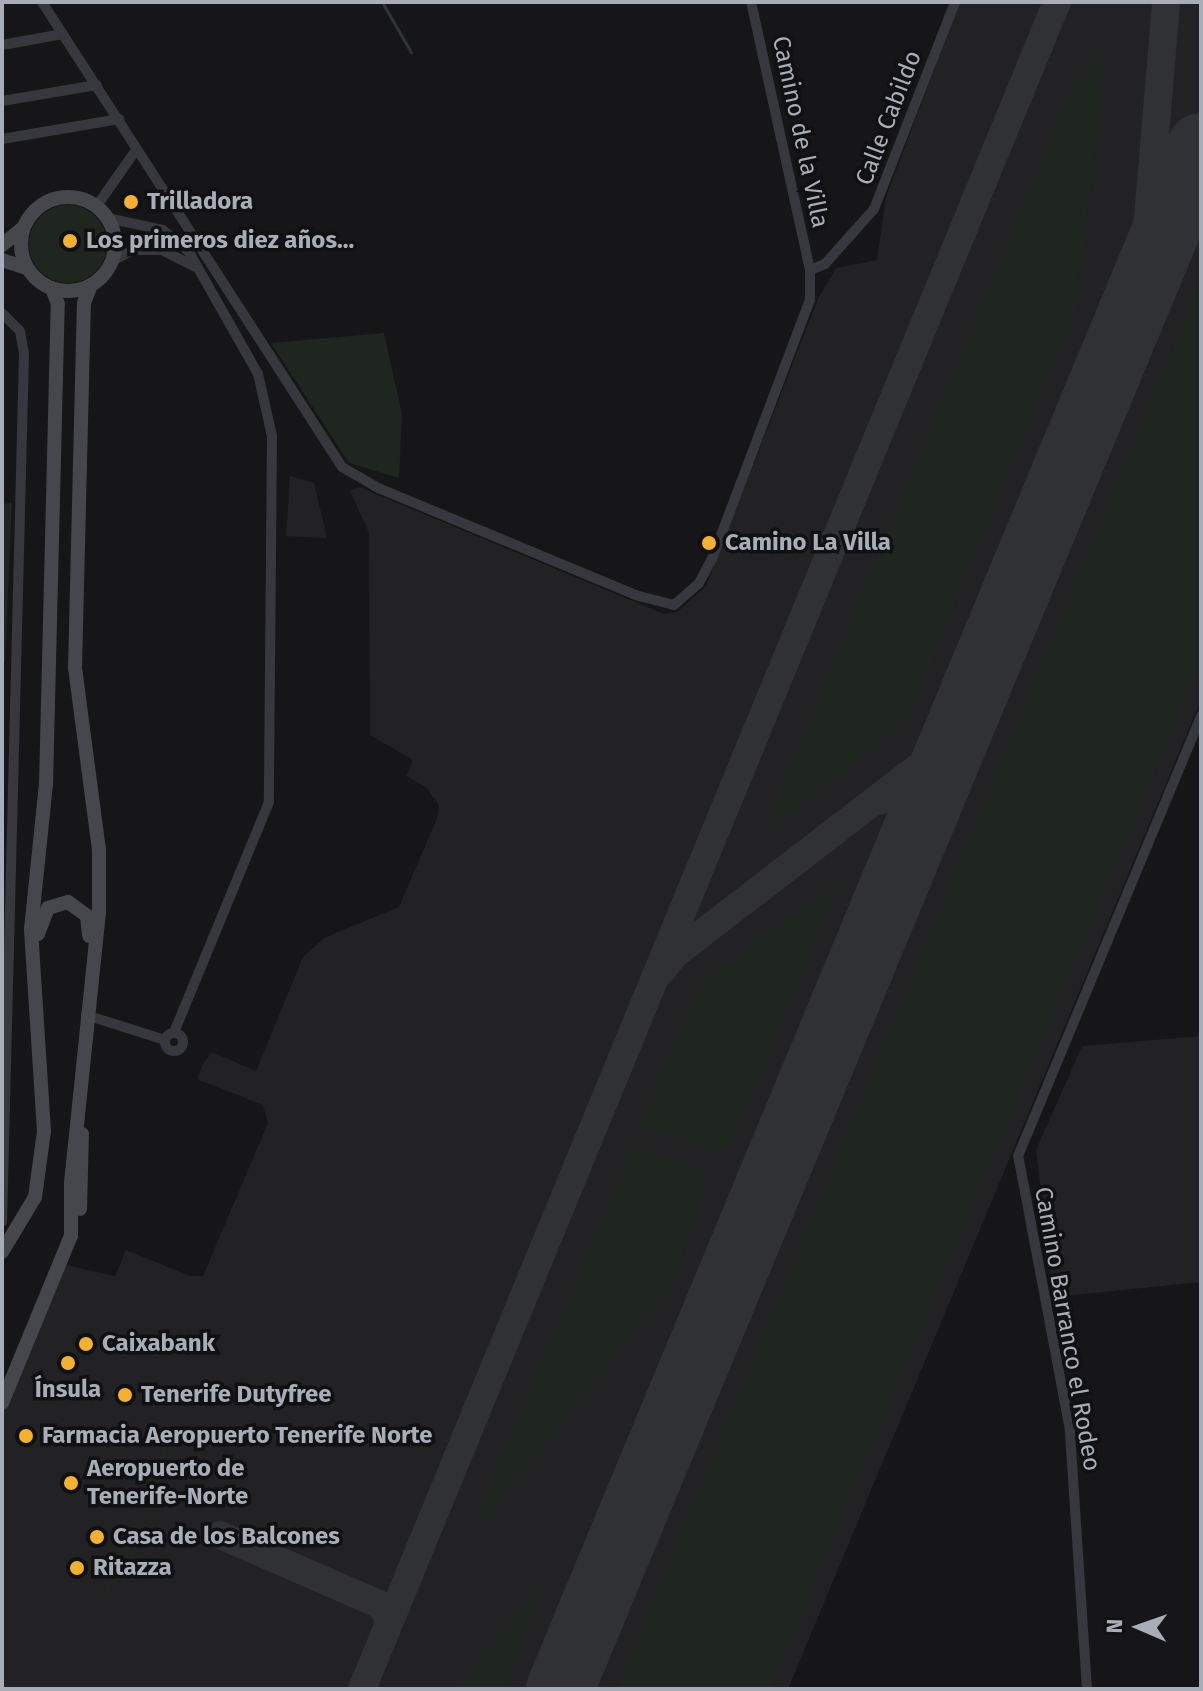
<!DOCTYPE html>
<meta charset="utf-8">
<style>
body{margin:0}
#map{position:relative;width:1203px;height:1691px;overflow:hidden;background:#161618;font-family:"Fira Sans",sans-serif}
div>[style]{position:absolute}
.built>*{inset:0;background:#222225}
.green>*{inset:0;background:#1e261f}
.round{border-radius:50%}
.stream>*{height:3px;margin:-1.5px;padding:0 1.5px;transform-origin:1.5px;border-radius:1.5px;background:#2c353c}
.taxiway>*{height:28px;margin:-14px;padding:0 14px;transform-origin:14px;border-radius:14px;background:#303135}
.runway>*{height:68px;margin:-34px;padding:0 34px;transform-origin:34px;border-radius:34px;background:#303135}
.street>*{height:10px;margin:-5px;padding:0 5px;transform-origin:5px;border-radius:5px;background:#37383d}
.street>.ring{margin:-5px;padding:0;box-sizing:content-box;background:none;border:10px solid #37383d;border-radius:50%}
.secondary>*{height:14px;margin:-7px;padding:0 7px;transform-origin:7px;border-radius:7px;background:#45474d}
.secondary>.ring{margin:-7px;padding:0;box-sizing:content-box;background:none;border:14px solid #45474d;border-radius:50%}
.dots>*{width:22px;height:22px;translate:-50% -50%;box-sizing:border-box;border:4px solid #111113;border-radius:50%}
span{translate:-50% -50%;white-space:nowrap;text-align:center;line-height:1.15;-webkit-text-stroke:7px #111113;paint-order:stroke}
.street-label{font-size:24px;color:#a8adb8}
.poi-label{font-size:24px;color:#a8adb8;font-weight:700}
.left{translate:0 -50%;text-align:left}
.frame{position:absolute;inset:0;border:4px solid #a8adb8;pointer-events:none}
.north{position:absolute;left:1099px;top:1587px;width:80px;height:80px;-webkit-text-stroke:6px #111113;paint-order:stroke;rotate:272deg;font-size:22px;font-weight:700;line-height:32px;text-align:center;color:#a8adb8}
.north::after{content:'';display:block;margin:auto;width:28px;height:36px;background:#a8adb8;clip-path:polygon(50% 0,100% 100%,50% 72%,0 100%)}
</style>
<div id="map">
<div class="built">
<i style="clip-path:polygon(960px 2px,1201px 2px,1201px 700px,788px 1689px,2px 1689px,2px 1392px,56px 1263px,115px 1276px,126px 1250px,190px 1276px,203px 1276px,268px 1123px,263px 1105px,197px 1079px,203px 1064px,212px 1052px,256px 1071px,303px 957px,324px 938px,399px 907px,438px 816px,439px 805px,427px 788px,406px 776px,413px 760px,370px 735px,369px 533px,350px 491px,359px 487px,664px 614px,677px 612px,706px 586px,818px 299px,836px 268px,877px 260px,886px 197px)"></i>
<i style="clip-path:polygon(290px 476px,314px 483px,327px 538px,286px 536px)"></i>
<i style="clip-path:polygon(1201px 1036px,1201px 1282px,1054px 1297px,1036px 1150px,1082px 1046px)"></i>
</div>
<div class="green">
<i style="clip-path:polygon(1102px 49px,1100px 114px,1074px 315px,906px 721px,763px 834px,1066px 103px)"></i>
<i class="round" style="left:29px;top:205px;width:78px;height:78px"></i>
<i style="clip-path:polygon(1201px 281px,1201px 662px,770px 1689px,617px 1689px)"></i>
<i style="clip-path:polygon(384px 333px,402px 414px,399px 478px,349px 463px,271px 343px)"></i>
<i style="clip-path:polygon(12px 503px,5px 662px,2px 662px,2px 504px)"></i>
<i style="clip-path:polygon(841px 881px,731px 1146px,715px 1153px,642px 1122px,698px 986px)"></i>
<i style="clip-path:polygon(634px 1145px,696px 1170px,706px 1182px,671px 1286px,481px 1525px,474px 1523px)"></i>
<i style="clip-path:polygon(164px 1446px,168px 1446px,152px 1514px,138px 1511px)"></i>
<i style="clip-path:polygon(126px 1542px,137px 1548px,130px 1564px,109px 1594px,103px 1594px)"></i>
<i style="clip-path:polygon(552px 1572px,503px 1689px,458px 1689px)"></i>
</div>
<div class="stream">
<i style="left:382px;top:2px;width:58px;rotate:59.9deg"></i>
</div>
<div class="taxiway">
<i style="left:1142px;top:289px;width:288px;rotate:-85.2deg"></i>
<i style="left:872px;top:803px;width:16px;rotate:-18deg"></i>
<i style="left:887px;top:798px;width:25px;rotate:21deg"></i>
<i style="left:910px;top:807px;width:19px;rotate:72deg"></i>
<i style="left:916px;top:825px;width:13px;rotate:99deg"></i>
<i style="left:660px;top:973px;width:23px;rotate:-52deg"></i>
<i style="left:674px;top:955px;width:319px;rotate:-37.6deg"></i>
<i style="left:927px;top:760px;width:97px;rotate:-56.8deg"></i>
<i style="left:220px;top:1535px;width:176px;rotate:23.5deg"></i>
<i style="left:381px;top:1605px;width:18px;rotate:61deg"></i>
<i style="left:362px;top:1689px;width:1825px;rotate:-67.61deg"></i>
</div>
<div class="runway">
<i style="left:560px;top:1689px;width:1670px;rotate:-67.43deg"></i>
</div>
<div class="street">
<i style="left:42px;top:2px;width:553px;rotate:57.17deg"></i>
<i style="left:342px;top:467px;width:39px;rotate:30deg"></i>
<i style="left:376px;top:487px;width:281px;rotate:22.6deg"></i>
<i style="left:635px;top:595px;width:40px;rotate:14.4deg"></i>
<i style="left:674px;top:605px;width:33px;rotate:-41deg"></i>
<i style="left:699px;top:583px;width:27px;rotate:-62deg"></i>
<i style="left:712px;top:559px;width:277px;rotate:-69.3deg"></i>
<i style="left:810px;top:300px;width:30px;rotate:-90deg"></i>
<i style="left:810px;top:270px;width:274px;rotate:-102.4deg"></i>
<i style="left:2px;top:45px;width:62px;rotate:-10.2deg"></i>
<i style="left:2px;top:101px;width:96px;rotate:-9.6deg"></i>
<i style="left:2px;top:139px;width:119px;rotate:-9.7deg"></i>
<i style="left:96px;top:207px;width:70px;rotate:-54.9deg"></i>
<i style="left:107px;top:218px;width:57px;rotate:12.1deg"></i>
<i style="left:163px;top:230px;width:34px;rotate:40deg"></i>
<i style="left:189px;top:252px;width:140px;rotate:60.5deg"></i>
<i style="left:258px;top:374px;width:64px;rotate:77.3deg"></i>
<i style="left:272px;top:436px;width:366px;rotate:90.5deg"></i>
<i style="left:269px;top:802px;width:250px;rotate:112.4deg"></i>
<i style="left:112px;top:261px;width:25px;rotate:-27deg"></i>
<i style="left:134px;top:250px;width:28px"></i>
<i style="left:162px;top:250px;width:37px;rotate:27deg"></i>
<i style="left:810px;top:270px;width:16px;rotate:-22deg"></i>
<i style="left:825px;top:264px;width:74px;rotate:-48.3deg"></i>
<i style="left:874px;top:209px;width:222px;rotate:-68.6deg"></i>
<i style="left:2px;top:313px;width:25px;rotate:45deg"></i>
<i style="left:20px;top:331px;width:23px;rotate:80deg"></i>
<i style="left:24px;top:354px;width:868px;rotate:91.45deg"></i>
<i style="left:86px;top:1015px;width:83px;rotate:17.6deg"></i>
<i class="ring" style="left:165px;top:1033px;width:8px;height:8px"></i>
<i style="left:1087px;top:1689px;width:260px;rotate:-93.8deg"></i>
<i style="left:1070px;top:1430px;width:279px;rotate:-100.7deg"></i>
<i style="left:1018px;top:1156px;width:477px;rotate:-67.4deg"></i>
</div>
<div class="secondary">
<i class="ring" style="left:21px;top:197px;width:80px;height:80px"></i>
<i style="left:2px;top:245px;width:27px;rotate:-39deg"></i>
<i style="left:2px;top:260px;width:26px;rotate:18deg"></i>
<i style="left:38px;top:934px;width:28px;rotate:-69deg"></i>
<i style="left:48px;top:908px;width:21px;rotate:-17deg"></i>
<i style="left:68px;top:902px;width:24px;rotate:36deg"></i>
<i style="left:87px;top:916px;width:20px;rotate:84deg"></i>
<i style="left:80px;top:1209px;width:75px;rotate:-88.5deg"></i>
<i style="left:2px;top:1252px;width:64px;rotate:-59deg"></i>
<i style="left:35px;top:1197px;width:67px;rotate:-82.2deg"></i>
<i style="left:44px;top:1131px;width:202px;rotate:-93.7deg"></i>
<i style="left:31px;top:929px;width:145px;rotate:-84.1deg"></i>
<i style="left:46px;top:785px;width:481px;rotate:-88.6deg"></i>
<i style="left:58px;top:304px;width:17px;rotate:-111deg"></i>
<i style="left:2px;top:1403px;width:181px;rotate:-67.6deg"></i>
<i style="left:71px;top:1236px;width:53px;rotate:-90deg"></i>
<i style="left:71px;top:1183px;width:271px;rotate:-84.1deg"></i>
<i style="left:99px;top:913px;width:63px;rotate:-90deg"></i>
<i style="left:99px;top:850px;width:184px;rotate:-97.5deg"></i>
<i style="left:75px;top:668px;width:365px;rotate:-88.6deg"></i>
<i style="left:84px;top:303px;width:19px;rotate:-69deg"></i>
</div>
<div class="dots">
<i style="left:131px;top:202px;background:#f2b134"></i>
<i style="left:70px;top:241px;background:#f2b134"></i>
<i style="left:709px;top:543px;background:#f2b134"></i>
<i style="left:86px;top:1344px;background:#f2b134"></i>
<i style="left:68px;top:1363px;background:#f2b134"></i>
<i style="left:125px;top:1395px;background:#f2b134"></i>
<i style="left:26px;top:1436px;background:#f2b134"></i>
<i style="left:71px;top:1483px;background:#f2b134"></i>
<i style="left:97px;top:1537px;background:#f2b134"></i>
<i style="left:77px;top:1568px;background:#f2b134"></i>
</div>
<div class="street-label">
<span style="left:889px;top:118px;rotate:-69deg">Calle Cabildo</span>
<span style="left:800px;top:132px;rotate:78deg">Camino de la Villa</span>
<span style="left:1067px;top:1329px;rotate:80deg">Camino Barranco el Rodeo</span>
</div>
<div class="poi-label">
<span class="left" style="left:147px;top:202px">Trilladora</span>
<span class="left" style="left:86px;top:241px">Los primeros diez años...</span>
<span class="left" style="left:725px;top:543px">Camino La Villa</span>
<span class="left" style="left:102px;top:1344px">Caixabank</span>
<span style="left:68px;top:1390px">Ínsula</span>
<span class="left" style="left:141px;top:1395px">Tenerife Dutyfree</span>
<span class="left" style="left:42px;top:1436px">Farmacia Aeropuerto Tenerife Norte</span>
<span class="left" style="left:87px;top:1483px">Aeropuerto de<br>Tenerife-Norte</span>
<span class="left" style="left:113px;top:1537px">Casa de los Balcones</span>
<span class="left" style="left:93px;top:1568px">Ritazza</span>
</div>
<div class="frame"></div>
<div class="north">N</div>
</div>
